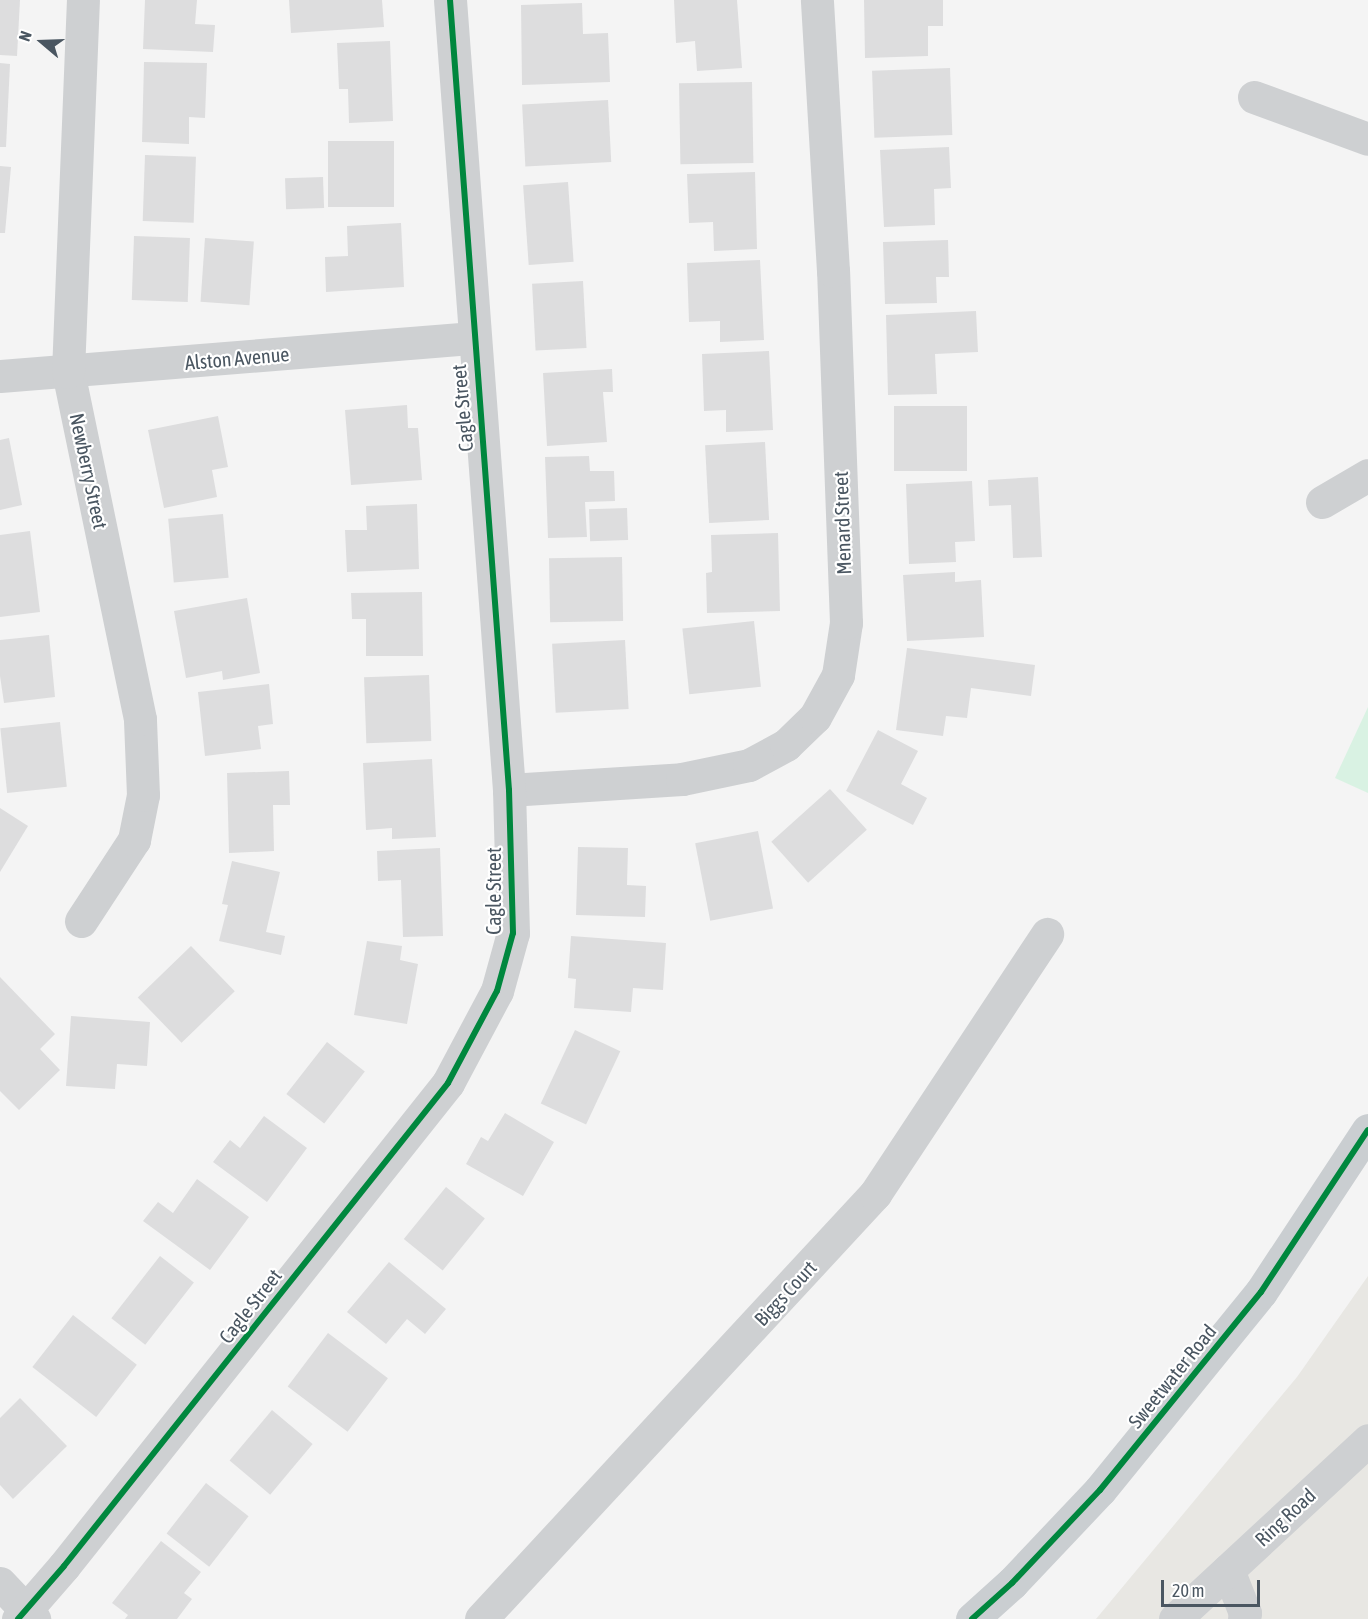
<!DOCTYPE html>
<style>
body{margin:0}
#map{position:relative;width:1368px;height:1619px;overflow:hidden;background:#f4f4f4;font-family:"Asap Condensed",sans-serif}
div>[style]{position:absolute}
.commercial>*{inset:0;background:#e8e7e3}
.green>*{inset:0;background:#d9f2e3}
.building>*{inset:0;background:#ddddde;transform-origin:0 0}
.minor>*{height:33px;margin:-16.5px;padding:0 16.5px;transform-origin:16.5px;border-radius:16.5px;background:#ced0d2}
.major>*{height:33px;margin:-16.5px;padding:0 16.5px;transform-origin:16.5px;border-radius:16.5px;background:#caced1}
.cycleway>*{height:6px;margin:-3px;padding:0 3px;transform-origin:3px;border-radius:3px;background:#00873e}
span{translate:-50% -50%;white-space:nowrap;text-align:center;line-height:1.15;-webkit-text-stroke:4.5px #fff;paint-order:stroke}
.street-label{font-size:20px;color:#4a5661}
.north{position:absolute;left:12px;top:12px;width:60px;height:60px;-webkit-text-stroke:4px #fff;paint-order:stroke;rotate:289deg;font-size:16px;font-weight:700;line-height:24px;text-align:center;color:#4a5661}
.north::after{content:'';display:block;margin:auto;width:21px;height:27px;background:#4a5661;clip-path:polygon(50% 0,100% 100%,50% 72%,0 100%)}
.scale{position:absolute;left:1161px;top:1580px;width:99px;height:27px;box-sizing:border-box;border:3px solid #4a5661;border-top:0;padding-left:8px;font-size:18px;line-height:21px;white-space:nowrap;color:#4a5661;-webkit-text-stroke:4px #fff;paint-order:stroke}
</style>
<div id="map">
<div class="commercial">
<i style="clip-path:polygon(1368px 1276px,1368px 1619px,1096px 1619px,1297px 1377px)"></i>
</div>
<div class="green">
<i style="clip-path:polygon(1368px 707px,1368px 793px,1335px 778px)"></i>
</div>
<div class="building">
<i style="clip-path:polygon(0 0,20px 0,17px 56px,0 55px)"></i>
<i style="clip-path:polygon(145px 0,197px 0,195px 24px,215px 25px,213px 52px,143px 49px)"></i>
<i style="clip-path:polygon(289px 0,382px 0,384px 27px,291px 33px)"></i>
<i style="clip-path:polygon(674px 0,737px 0,742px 68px,697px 71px,695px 41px,676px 43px)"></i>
<i style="clip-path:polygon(864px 0,943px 0,943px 26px,928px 26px,928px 56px,865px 58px)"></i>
<i style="clip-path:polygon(582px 3px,583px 34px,608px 33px,610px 82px,522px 85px,521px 5px)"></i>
<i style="clip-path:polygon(390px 41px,393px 121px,349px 123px,348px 89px,339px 89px,337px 43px)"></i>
<i style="clip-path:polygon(144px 62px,207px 63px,205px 118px,189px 117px,189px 144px,142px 142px)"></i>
<i style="clip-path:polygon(0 63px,10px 64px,6px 147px,0 147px)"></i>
<i style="left:950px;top:68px;width:67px;height:78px;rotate:88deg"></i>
<i style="left:752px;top:82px;width:81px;height:73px;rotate:89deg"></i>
<i style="left:608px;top:100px;width:62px;height:86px;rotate:87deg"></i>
<i style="left:328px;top:141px;width:66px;height:66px"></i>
<i style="clip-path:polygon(949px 147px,951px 188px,934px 189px,935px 225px,884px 227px,880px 150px)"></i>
<i style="left:145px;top:155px;width:51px;height:66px;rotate:2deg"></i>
<i style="clip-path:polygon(0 166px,11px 167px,5px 233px,0 233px)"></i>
<i style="clip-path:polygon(755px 172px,757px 249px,714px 251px,713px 222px,689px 223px,687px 174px)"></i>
<i style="left:323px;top:177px;width:31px;height:38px;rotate:88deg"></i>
<i style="left:568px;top:182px;width:80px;height:45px;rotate:86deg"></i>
<i style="clip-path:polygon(401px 223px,404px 287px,326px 292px,325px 257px,348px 256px,347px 226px)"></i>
<i style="left:134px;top:236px;width:56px;height:64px;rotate:2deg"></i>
<i style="left:205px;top:238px;width:49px;height:64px;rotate:4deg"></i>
<i style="clip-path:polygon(948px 240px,949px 277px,936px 277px,937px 303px,885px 304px,883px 242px)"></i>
<i style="clip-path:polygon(760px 260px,764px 340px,720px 342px,720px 321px,689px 322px,687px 263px)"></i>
<i style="left:583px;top:281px;width:67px;height:51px;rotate:87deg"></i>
<i style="clip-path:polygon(976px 311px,978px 352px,935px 354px,937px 394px,888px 395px,886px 315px)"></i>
<i style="clip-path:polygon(769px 351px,773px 430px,726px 432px,726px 410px,704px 411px,702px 354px)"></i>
<i style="clip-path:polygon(612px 369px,613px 392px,603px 392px,607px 442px,547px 446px,543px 373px)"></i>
<i style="clip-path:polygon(407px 405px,408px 428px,418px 428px,422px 480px,351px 485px,345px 410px)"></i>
<i style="left:894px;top:406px;width:73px;height:65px"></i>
<i style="clip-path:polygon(218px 416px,228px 467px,212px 470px,217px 497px,164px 508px,148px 430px)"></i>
<i style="clip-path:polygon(9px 438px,22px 505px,0 510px,0 440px)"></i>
<i style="left:765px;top:442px;width:78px;height:60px;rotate:87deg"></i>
<i style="clip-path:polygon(589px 456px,590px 471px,614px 471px,615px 501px,585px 502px,587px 537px,548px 538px,545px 457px)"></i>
<i style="clip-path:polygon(1038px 477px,1042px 557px,1013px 558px,1011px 505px,989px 506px,988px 480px)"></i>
<i style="clip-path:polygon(972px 481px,975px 541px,955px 542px,956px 562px,909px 564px,906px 484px)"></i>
<i style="clip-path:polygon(417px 504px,419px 569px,347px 572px,345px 530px,367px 530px,366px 506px)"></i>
<i style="left:627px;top:508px;width:32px;height:38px;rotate:88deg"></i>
<i style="left:223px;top:514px;width:64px;height:55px;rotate:85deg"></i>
<i style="clip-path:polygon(30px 531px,40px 612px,0 617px,0 535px)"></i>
<i style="clip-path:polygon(778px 533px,780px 611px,707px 613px,706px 573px,712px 572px,711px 535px)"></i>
<i style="left:622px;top:557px;width:64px;height:73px;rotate:89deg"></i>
<i style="clip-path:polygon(955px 572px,955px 582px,981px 580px,984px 637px,907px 641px,903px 575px)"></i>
<i style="clip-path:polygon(422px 592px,423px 656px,366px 656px,366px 619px,352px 619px,351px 593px)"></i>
<i style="clip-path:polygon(247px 598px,260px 673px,223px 680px,222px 671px,186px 678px,174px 611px)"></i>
<i style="left:754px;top:621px;width:66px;height:72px;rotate:84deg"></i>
<i style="clip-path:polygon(49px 635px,55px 697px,4px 703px,0 676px,0 640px)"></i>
<i style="left:625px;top:640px;width:69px;height:73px;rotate:87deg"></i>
<i style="clip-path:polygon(907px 648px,1035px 665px,1031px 696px,971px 688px,967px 718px,946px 716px,943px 736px,896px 730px)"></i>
<i style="left:429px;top:675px;width:66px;height:65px;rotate:88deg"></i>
<i style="clip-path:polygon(269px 684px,273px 724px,258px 726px,261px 749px,205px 756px,198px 692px)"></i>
<i style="left:60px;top:722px;width:65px;height:60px;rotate:84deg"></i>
<i style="clip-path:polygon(878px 730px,918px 751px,901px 784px,927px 798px,913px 825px,846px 791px)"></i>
<i style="clip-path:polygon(432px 759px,436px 837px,392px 839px,392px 828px,366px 830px,363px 763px)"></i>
<i style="clip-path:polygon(289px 771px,290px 805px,273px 805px,274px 851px,229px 853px,227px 773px)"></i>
<i style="left:830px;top:789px;width:55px;height:79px;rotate:48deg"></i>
<i style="clip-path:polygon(0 808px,28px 826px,0 872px)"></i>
<i style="left:758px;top:831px;width:79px;height:64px;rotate:79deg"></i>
<i style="clip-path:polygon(578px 847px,628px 848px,627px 885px,646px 886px,645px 917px,576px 915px)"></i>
<i style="clip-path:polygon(440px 848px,443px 936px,403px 937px,401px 880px,378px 881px,377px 851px)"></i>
<i style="clip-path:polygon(232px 861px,280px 872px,266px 932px,285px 936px,281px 955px,219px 941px,228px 905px,222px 904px)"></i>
<i style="clip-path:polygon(571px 936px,666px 943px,663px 990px,633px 988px,631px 1012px,574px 1008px,576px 979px,568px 978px)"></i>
<i style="clip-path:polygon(367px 941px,402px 946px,400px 960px,418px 964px,407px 1024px,354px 1015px)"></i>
<i style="left:191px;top:946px;width:63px;height:74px;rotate:46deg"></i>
<i style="clip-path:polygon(0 977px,55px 1034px,40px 1049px,60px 1070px,19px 1110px,0 1091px)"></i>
<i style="clip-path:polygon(71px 1016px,150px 1022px,147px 1066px,117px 1064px,115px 1089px,66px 1086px)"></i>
<i style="left:575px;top:1030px;width:50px;height:81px;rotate:25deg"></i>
<i style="left:327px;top:1042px;width:48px;height:66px;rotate:38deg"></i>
<i style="clip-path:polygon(505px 1113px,554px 1142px,523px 1196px,466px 1164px,481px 1137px,488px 1141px)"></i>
<i style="clip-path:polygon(264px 1116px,307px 1148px,267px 1202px,213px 1162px,230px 1140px,240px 1148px)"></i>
<i style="clip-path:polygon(197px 1179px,249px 1217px,210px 1270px,143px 1221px,158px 1202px,173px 1213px)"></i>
<i style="left:446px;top:1187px;width:50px;height:67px;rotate:39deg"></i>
<i style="left:160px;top:1256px;width:43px;height:79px;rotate:38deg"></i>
<i style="clip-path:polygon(389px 1262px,446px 1309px,425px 1334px,407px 1319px,386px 1344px,347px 1312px)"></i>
<i style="left:73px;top:1315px;width:81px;height:66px;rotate:38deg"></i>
<i style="left:328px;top:1333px;width:75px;height:67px;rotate:37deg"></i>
<i style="clip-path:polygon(20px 1398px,67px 1446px,13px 1499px,0 1485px,0 1418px)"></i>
<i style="left:272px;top:1410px;width:53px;height:66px;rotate:40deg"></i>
<i style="left:206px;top:1483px;width:54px;height:64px;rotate:38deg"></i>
<i style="clip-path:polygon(161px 1541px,201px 1572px,184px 1593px,192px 1599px,177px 1619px,125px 1619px,128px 1615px,112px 1603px)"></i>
</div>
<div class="minor">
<i style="left:1254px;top:97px;width:121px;rotate:20.2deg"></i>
<i style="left:0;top:376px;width:475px;rotate:-4.6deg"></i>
<i style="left:1322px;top:502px;width:53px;rotate:-30.4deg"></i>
<i style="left:509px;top:790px;width:173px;rotate:-3.6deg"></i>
<i style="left:682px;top:779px;width:68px;rotate:-11.8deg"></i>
<i style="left:749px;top:765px;width:42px;rotate:-28.4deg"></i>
<i style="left:786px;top:745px;width:40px;rotate:-44deg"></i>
<i style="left:815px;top:717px;width:48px;rotate:-61.3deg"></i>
<i style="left:838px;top:675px;width:53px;rotate:-81.3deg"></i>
<i style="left:846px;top:623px;width:352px;rotate:-92.1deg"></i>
<i style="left:833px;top:271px;width:271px;rotate:-93.4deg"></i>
<i style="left:81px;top:921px;width:97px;rotate:-56.8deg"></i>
<i style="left:134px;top:840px;width:46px;rotate:-78.7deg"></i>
<i style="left:143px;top:795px;width:76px;rotate:-92.3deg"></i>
<i style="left:140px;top:719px;width:354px;rotate:-101.7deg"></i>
<i style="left:68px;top:372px;width:372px;rotate:-87.7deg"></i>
<i style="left:1228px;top:1570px;width:46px;rotate:68.4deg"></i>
<i style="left:1245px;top:1613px;width:6px;rotate:99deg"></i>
<i style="left:0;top:1583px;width:50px;rotate:46.6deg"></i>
<i style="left:18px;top:1619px;width:70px;rotate:-49deg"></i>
<i style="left:64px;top:1566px;width:617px;rotate:-51.51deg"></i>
<i style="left:448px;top:1083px;width:104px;rotate:-62deg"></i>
<i style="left:497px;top:991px;width:60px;rotate:-74.6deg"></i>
<i style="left:513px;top:933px;width:143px;rotate:-91.6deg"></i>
<i style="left:509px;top:790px;width:792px;rotate:-94.27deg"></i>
<i style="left:481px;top:1619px;width:580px;rotate:-47.17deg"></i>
<i style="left:875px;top:1194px;width:312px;rotate:-56.5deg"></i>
<i style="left:1175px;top:1619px;width:263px;rotate:-42.8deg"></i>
</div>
<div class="major">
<i style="left:972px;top:1619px;width:54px;rotate:-42deg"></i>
<i style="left:1012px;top:1583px;width:128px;rotate:-46.6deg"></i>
<i style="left:1100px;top:1490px;width:255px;rotate:-50.9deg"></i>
<i style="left:1261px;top:1292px;width:194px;rotate:-56.6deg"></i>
</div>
<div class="cycleway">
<i style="left:18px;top:1619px;width:70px;rotate:-49deg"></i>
<i style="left:64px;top:1566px;width:617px;rotate:-51.51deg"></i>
<i style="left:448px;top:1083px;width:104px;rotate:-62deg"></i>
<i style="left:497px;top:991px;width:60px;rotate:-74.6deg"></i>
<i style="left:513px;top:933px;width:143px;rotate:-91.6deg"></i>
<i style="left:509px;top:790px;width:792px;rotate:-94.27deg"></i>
<i style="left:972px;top:1619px;width:54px;rotate:-42deg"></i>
<i style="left:1012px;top:1583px;width:128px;rotate:-46.6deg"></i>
<i style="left:1100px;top:1490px;width:255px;rotate:-50.9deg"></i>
<i style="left:1261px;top:1292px;width:194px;rotate:-56.6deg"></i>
</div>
<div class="street-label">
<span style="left:237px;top:358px;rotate:-5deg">Alston Avenue</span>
<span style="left:462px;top:408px;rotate:-95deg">Cagle Street</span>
<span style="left:89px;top:471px;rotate:78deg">Newberry Street</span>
<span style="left:842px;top:523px;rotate:-92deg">Menard Street</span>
<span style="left:493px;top:891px;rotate:-90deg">Cagle Street</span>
<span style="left:785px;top:1293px;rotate:-47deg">Biggs Court</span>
<span style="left:250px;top:1306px;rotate:-52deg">Cagle Street</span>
<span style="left:1172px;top:1376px;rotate:-51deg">Sweetwater Road</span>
<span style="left:1285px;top:1517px;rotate:-43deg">Ring Road</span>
</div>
<div class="north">N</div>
<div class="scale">20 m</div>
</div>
